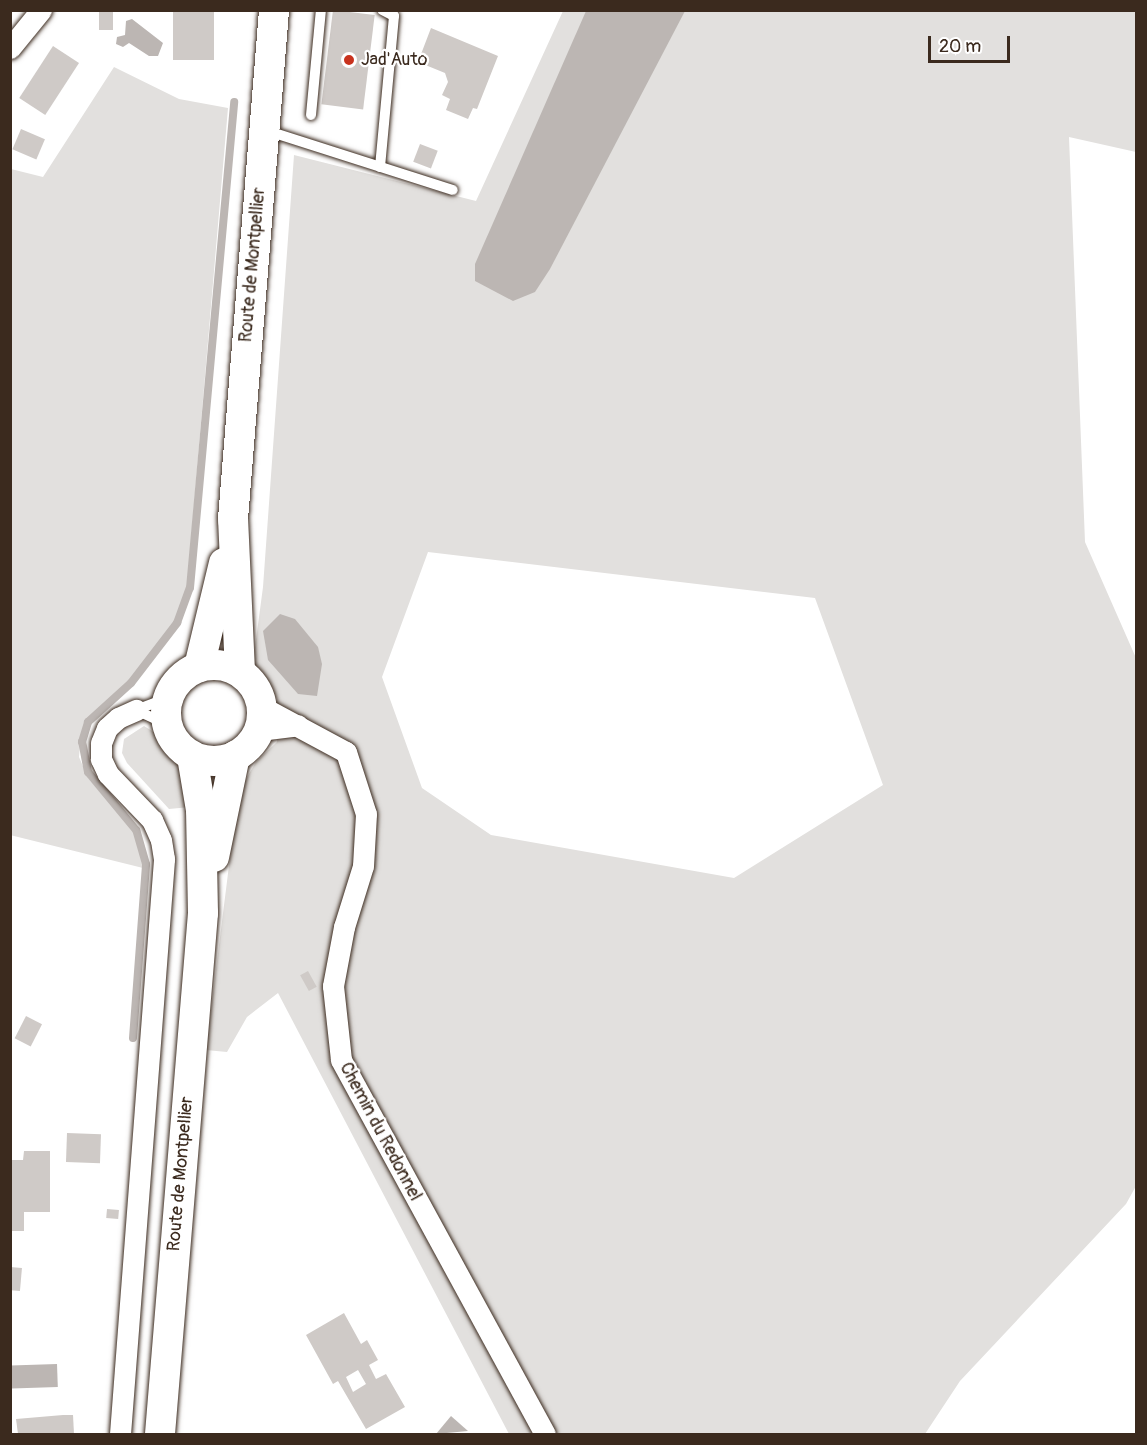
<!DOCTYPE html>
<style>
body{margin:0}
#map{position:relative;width:1147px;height:1445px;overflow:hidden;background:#fff;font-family:Pangolin,sans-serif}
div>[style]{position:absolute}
.green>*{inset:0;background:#e2e0de}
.water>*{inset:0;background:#bcb6b3;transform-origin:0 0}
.stream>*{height:8px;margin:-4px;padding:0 4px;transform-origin:4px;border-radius:4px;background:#bcb6b3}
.building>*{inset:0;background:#cfcac7;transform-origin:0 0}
.roads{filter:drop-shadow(0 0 2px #3b2a1e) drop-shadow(0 0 2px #3b2a1e)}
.lane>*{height:10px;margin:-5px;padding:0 5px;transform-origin:5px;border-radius:5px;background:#fff}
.street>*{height:21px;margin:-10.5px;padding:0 10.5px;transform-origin:10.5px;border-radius:10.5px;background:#fff}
.secondary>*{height:30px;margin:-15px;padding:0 15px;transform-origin:15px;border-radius:15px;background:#fff}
.secondary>.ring{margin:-15px;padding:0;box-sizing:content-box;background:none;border:30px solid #fff;border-radius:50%}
.dots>*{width:16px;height:16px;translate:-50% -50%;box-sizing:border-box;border:3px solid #fff;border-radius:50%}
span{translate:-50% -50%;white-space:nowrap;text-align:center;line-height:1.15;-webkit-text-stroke:4.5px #fff;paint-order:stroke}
.poi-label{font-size:18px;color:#3b2a1e}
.left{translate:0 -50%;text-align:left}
.street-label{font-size:18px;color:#3b2a1e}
.frame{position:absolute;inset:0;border:12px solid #3b2a1e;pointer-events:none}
.scale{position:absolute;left:928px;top:36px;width:82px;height:27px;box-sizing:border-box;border:3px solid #3b2a1e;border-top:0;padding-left:8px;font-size:18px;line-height:21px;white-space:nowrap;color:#3b2a1e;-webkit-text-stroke:4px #fff;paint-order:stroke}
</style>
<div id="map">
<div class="green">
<i style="clip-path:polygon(evenodd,563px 11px,1136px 11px,1136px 152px,1069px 137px,1085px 542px,1136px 658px,1136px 1186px,1126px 1204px,960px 1381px,925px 1434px,509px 1434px,278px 993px,247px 1017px,227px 1052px,206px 1050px,238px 793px,256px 762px,277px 742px,277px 699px,253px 662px,263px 587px,294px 155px,476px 201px,563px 11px,428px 552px,815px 598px,883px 785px,734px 878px,491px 835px,422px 788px,382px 677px,428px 552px)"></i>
<i style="clip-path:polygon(114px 67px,179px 99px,228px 108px,187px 586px,176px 620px,124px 688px,86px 721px,81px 734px,79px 757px,88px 778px,136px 834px,143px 868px,10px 835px,11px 169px,43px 177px)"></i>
<i style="clip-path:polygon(144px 726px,157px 734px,184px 772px,190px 807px,169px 809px,127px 763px,122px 753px,124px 739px)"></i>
</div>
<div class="water">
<i style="clip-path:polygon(586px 11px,685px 11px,550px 269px,535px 292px,513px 301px,475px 281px,475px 264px)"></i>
<i style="clip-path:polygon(132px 19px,163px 43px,158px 56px,149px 56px,129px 43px,123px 47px,116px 44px,117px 37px,125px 35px,126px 21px)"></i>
<i style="clip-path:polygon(280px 614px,295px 619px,318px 647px,322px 664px,317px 696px,298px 694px,268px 660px,263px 631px)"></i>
<i style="left:57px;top:1364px;width:23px;height:46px;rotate:88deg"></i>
<i style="clip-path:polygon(451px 1416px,468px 1431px,436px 1434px)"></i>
</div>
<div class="stream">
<i style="left:133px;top:1038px;width:174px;rotate:-85.7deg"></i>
<i style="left:146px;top:864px;width:35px;rotate:-106deg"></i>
<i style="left:136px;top:830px;width:75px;rotate:-129.6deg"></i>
<i style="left:88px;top:772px;width:31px;rotate:-101deg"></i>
<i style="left:82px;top:742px;width:21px;rotate:-73deg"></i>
<i style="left:88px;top:722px;width:58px;rotate:-42.2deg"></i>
<i style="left:131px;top:683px;width:76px;rotate:-52.5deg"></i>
<i style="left:177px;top:623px;width:37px;rotate:-70deg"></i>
<i style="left:190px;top:588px;width:488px;rotate:-84.8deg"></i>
</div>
<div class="building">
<i style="left:99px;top:10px;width:14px;height:20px"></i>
<i style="left:173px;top:10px;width:41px;height:50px"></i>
<i style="left:333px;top:10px;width:42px;height:95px;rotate:7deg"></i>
<i style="clip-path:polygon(431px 28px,498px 56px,477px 109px,473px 108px,468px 119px,446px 110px,450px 99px,442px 95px,448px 82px,445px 73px,418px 62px)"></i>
<i style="left:53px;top:46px;width:31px;height:62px;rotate:33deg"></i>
<i style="left:21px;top:129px;width:26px;height:22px;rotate:23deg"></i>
<i style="left:420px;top:144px;width:19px;height:19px;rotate:21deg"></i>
<i style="left:308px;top:971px;width:18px;height:9px;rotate:61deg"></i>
<i style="left:26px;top:1016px;width:18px;height:25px;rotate:27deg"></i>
<i style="left:67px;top:1133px;width:34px;height:29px;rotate:2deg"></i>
<i style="clip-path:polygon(24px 1151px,50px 1151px,50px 1212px,24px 1212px,24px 1231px,10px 1231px,10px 1160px,23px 1160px)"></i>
<i style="left:107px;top:1209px;width:12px;height:9px;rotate:5deg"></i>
<i style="left:10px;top:1267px;width:12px;height:23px;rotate:5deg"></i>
<i style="clip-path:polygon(evenodd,344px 1313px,361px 1344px,367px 1340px,378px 1360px,369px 1365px,376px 1379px,386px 1374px,405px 1407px,366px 1429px,338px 1381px,333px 1384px,306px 1335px,344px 1313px,358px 1370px,366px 1384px,353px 1392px,346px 1377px,358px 1370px)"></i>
<i style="clip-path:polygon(63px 1415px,73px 1415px,74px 1434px,18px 1434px,16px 1419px)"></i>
</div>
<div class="roads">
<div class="lane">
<i style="left:311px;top:115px;width:105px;rotate:-84.6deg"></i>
<i style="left:265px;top:130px;width:197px;rotate:17.7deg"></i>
<i style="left:380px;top:167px;width:152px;rotate:-84.7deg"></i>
<i style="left:394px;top:16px;width:13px;rotate:-153deg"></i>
<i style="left:136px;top:710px;width:35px;rotate:25deg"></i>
<i style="left:136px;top:710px;width:34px;rotate:-21deg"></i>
</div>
<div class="street">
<i style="left:10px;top:48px;width:49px;rotate:-50.8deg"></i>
<i style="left:262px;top:707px;width:95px;rotate:28.2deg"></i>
<i style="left:346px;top:752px;width:65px;rotate:72.1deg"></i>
<i style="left:366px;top:814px;width:52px;rotate:93.3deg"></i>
<i style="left:363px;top:866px;width:64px;rotate:107.3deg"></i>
<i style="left:344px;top:927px;width:60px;rotate:100.6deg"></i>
<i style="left:333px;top:986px;width:74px;rotate:83.8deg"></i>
<i style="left:341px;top:1060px;width:426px;rotate:61.4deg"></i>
<i style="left:259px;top:730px;width:39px;rotate:-7deg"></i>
<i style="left:120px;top:1434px;width:577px;rotate:-85.62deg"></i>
<i style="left:164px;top:859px;width:19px;rotate:-99deg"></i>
<i style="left:161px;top:840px;width:22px;rotate:-114deg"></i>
<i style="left:152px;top:820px;width:64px;rotate:-133.7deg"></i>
<i style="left:108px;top:774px;width:17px;rotate:-115deg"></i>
<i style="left:101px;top:759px;width:16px;rotate:-90deg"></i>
<i style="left:101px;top:743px;width:16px;rotate:-68deg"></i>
<i style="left:107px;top:728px;width:15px;rotate:-42deg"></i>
<i style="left:118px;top:718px;width:20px;rotate:-24deg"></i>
</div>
<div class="secondary">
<i class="ring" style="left:166px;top:665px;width:66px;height:66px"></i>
<i style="left:199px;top:667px;width:107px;rotate:-76.5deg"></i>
<i style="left:240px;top:672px;width:153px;rotate:-92.6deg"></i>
<i style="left:233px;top:519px;width:511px;rotate:-85.39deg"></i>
<i style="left:214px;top:857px;width:103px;rotate:-78.3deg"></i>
<i style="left:160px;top:1434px;width:523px;rotate:-85.28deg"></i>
<i style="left:203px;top:913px;width:103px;rotate:-91.1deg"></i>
<i style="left:201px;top:810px;width:55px;rotate:-99.5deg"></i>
</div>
</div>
<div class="dots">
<i style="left:349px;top:60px;background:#c8321e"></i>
</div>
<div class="poi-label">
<span class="left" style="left:361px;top:60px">Jad'Auto</span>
</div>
<div class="street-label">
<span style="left:253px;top:265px;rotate:-85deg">Route de Montpellier</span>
<span style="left:380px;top:1132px;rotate:62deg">Chemin du Redonnel</span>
<span style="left:181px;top:1174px;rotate:-85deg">Route de Montpellier</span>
</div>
<div class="frame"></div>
<div class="scale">20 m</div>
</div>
